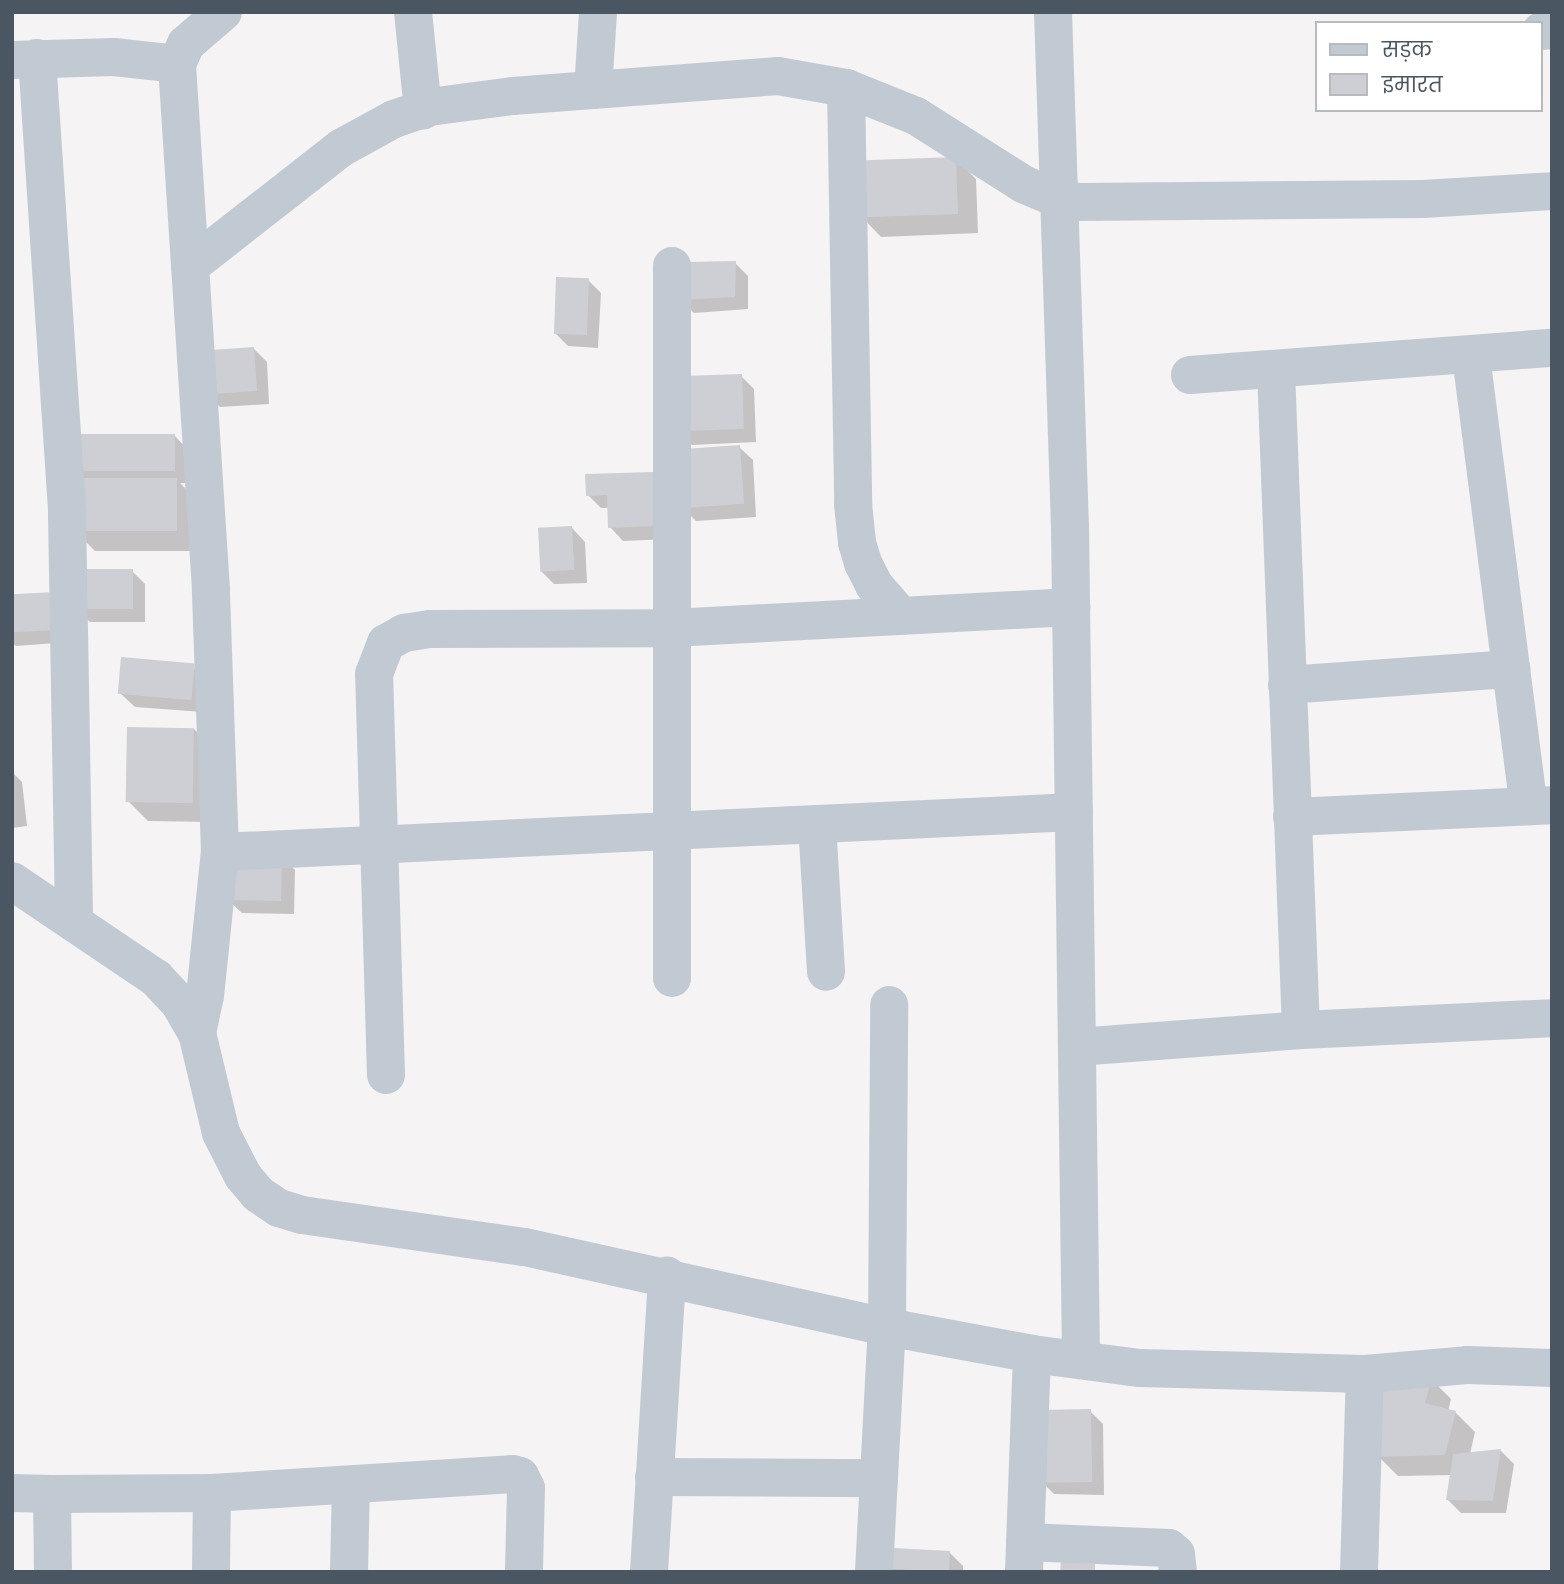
<!DOCTYPE html>
<meta charset="utf-8">
<style>
body{margin:0}
#map{position:relative;width:1564px;height:1584px;overflow:hidden;background:#f5f3f3;font-family:Poppins,"Noto Sans Devanagari",sans-serif}
div>[style]{position:absolute}
.shadow>*{inset:0;background:#0003}
.building>*{inset:0;background:#cdcfd5;transform-origin:0 0}
.minor>*{height:38px;margin:-19px;padding:0 19px;transform-origin:19px;border-radius:19px;background:#c1cad2}
span{translate:-50% -50%;white-space:nowrap;text-align:center;line-height:1.15;-webkit-text-stroke:5px #fff;paint-order:stroke}
.frame{position:absolute;inset:0;border:14px solid #4a5661;pointer-events:none}
.legend{position:absolute;left:1315px;top:21px;width:228px;height:91px;box-sizing:border-box;background:#fff;border:2px solid #b7bbc0;margin:0;padding:9px 12px;list-style:none;font-size:21px;color:#4a5661}
.legend li{display:flex;align-items:center;gap:14px;height:35px}
.legend b{width:35px;border:2px solid #b7bbc0}
</style>
<div id="map">
<div class="shadow">
<i style="clip-path:polygon(956px 159px,976px 179px,978px 233px,881px 237px,861px 216px)"></i>
<i style="clip-path:polygon(735px 263px,748px 276px,748px 309px,694px 313px,681px 300px)"></i>
<i style="clip-path:polygon(588px 280px,601px 293px,598px 348px,568px 346px,555px 333px)"></i>
<i style="clip-path:polygon(254px 349px,267px 362px,269px 404px,220px 407px,207px 394px)"></i>
<i style="clip-path:polygon(741px 376px,754px 389px,756px 442px,692px 445px,679px 432px)"></i>
<i style="clip-path:polygon(174px 435px,187px 449px,187px 483px,180px 483px,197px 500px,197px 551px,95px 551px,75px 531px,74px 470px)"></i>
<i style="clip-path:polygon(739px 447px,753px 460px,756px 517px,696px 521px,682px 507px)"></i>
<i style="clip-path:polygon(652px 473px,668px 539px,623px 541px,610px 527px,609px 508px,601px 508px,588px 495px)"></i>
<i style="clip-path:polygon(572px 528px,585px 542px,587px 583px,554px 584px,541px 571px)"></i>
<i style="clip-path:polygon(132px 571px,145px 584px,145px 622px,90px 622px,76px 609px)"></i>
<i style="clip-path:polygon(12px 596px,70px 642px,16px 646px,12px 643px)"></i>
<i style="clip-path:polygon(194px 665px,203px 712px,135px 707px,121px 694px)"></i>
<i style="clip-path:polygon(194px 729px,214px 749px,213px 822px,148px 821px,128px 801px)"></i>
<i style="clip-path:polygon(12px 772px,22px 782px,27px 826px,12px 828px)"></i>
<i style="clip-path:polygon(281px 857px,295px 870px,294px 914px,242px 913px,228px 900px)"></i>
<i style="clip-path:polygon(1431px 1379px,1451px 1399px,1448px 1411px,1455px 1412px,1475px 1432px,1470px 1454px,1501px 1451px,1514px 1464px,1506px 1513px,1461px 1513px,1448px 1500px,1452px 1475px,1398px 1476px,1378px 1456px)"></i>
<i style="clip-path:polygon(1090px 1411px,1103px 1424px,1104px 1495px,1054px 1494px,1041px 1481px)"></i>
<i style="clip-path:polygon(950px 1553px,963px 1566px,963px 1572px,879px 1572px)"></i>
</div>
<div class="building">
<i style="left:956px;top:157px;width:57px;height:99px;rotate:88deg"></i>
<i style="clip-path:polygon(736px 261px,735px 297px,679px 300px,683px 262px)"></i>
<i style="left:556px;top:277px;width:33px;height:57px;rotate:2deg"></i>
<i style="left:254px;top:347px;width:44px;height:51px;rotate:86deg"></i>
<i style="left:742px;top:374px;width:55px;height:67px;rotate:88deg"></i>
<i style="left:72px;top:434px;width:103px;height:37px"></i>
<i style="left:740px;top:445px;width:59px;height:63px;rotate:86deg"></i>
<i style="clip-path:polygon(653px 472px,655px 526px,608px 528px,607px 495px,586px 496px,585px 474px)"></i>
<i style="left:73px;top:478px;width:104px;height:53px"></i>
<i style="left:572px;top:526px;width:44px;height:34px;rotate:87deg"></i>
<i style="left:75px;top:569px;width:58px;height:40px"></i>
<i style="left:55px;top:592px;width:38px;height:43px;rotate:87deg"></i>
<i style="left:121px;top:657px;width:74px;height:37px;rotate:5deg"></i>
<i style="left:127px;top:727px;width:67px;height:75px;rotate:1deg"></i>
<i style="left:227px;top:854px;width:55px;height:46px;rotate:1deg"></i>
<i style="clip-path:polygon(1432px 1377px,1425px 1403px,1456px 1411px,1445px 1455px,1376px 1457px,1373px 1379px)"></i>
<i style="left:1091px;top:1409px;width:73px;height:52px;rotate:89deg"></i>
<i style="clip-path:polygon(1501px 1449px,1493px 1501px,1446px 1500px,1453px 1454px)"></i>
<i style="left:950px;top:1551px;width:21px;height:75px;rotate:93deg"></i>
<i style="clip-path:polygon(1061px 1560px,1095px 1564px,1095px 1572px,1060px 1572px)"></i>
</div>
<div class="minor">
<i style="left:413px;top:12px;width:99px;rotate:84.2deg"></i>
<i style="left:1053px;top:12px;width:515px;rotate:88.11deg"></i>
<i style="left:1070px;top:527px;width:833px;rotate:89.24deg"></i>
<i style="left:1541px;top:31px;width:11px;rotate:-5deg"></i>
<i style="left:37px;top:58px;width:458px;rotate:86.2deg"></i>
<i style="left:67px;top:515px;width:407px;rotate:89deg"></i>
<i style="left:12px;top:60px;width:102px;rotate:-1.7deg"></i>
<i style="left:114px;top:57px;width:63px;rotate:6.3deg"></i>
<i style="left:846px;top:88px;width:416px;rotate:89deg"></i>
<i style="left:853px;top:504px;width:39px;rotate:84deg"></i>
<i style="left:857px;top:543px;width:21px;rotate:73deg"></i>
<i style="left:863px;top:563px;width:25px;rotate:63deg"></i>
<i style="left:874px;top:585px;width:41px;rotate:48.9deg"></i>
<i style="left:593px;top:90px;width:78px;rotate:-86.3deg"></i>
<i style="left:190px;top:266px;width:192px;rotate:-38deg"></i>
<i style="left:341px;top:148px;width:60px;rotate:-28.7deg"></i>
<i style="left:394px;top:119px;width:37px;rotate:-19deg"></i>
<i style="left:429px;top:107px;width:85px;rotate:-7.5deg"></i>
<i style="left:513px;top:96px;width:266px;rotate:-4.3deg"></i>
<i style="left:778px;top:76px;width:69px;rotate:10deg"></i>
<i style="left:846px;top:88px;width:75px;rotate:21.8deg"></i>
<i style="left:916px;top:116px;width:127px;rotate:32.4deg"></i>
<i style="left:1023px;top:184px;width:38px;rotate:23deg"></i>
<i style="left:1058px;top:199px;width:21px;rotate:8deg"></i>
<i style="left:1079px;top:202px;width:344px;rotate:-0.5deg"></i>
<i style="left:1423px;top:199px;width:129px;rotate:-3.5deg"></i>
<i style="left:672px;top:266px;width:712px;rotate:90deg"></i>
<i style="left:1471px;top:356px;width:454px;rotate:82.7deg"></i>
<i style="left:1276px;top:370px;width:660px;rotate:87.83deg"></i>
<i style="left:1190px;top:375px;width:363px;rotate:-4.3deg"></i>
<i style="left:1287px;top:685px;width:225px;rotate:-4.1deg"></i>
<i style="left:1292px;top:817px;width:260px;rotate:-2.6deg"></i>
<i style="left:817px;top:824px;width:148px;rotate:86.5deg"></i>
<i style="left:220px;top:852px;width:855px;rotate:-2.68deg"></i>
<i style="left:12px;top:881px;width:174px;rotate:34deg"></i>
<i style="left:156px;top:978px;width:35px;rotate:47deg"></i>
<i style="left:180px;top:1004px;width:34px;rotate:60deg"></i>
<i style="left:197px;top:1033px;width:103px;rotate:76.5deg"></i>
<i style="left:221px;top:1133px;width:48px;rotate:62.9deg"></i>
<i style="left:243px;top:1176px;width:23px;rotate:50deg"></i>
<i style="left:258px;top:1194px;width:25px;rotate:34deg"></i>
<i style="left:279px;top:1208px;width:24px;rotate:17deg"></i>
<i style="left:302px;top:1215px;width:225px;rotate:8.2deg"></i>
<i style="left:525px;top:1247px;width:371px;rotate:12.5deg"></i>
<i style="left:887px;top:1327px;width:147px;rotate:10.5deg"></i>
<i style="left:1032px;top:1354px;width:109px;rotate:7.4deg"></i>
<i style="left:1140px;top:1368px;width:225px;rotate:1.5deg"></i>
<i style="left:1365px;top:1374px;width:102px;rotate:-5deg"></i>
<i style="left:1467px;top:1365px;width:85px;rotate:2deg"></i>
<i style="left:197px;top:1033px;width:38px;rotate:-78deg"></i>
<i style="left:205px;top:996px;width:145px;rotate:-84.1deg"></i>
<i style="left:220px;top:852px;width:263px;rotate:-92deg"></i>
<i style="left:211px;top:589px;width:526px;rotate:-93.71deg"></i>
<i style="left:177px;top:64px;width:22px;rotate:-66deg"></i>
<i style="left:186px;top:44px;width:49px;rotate:-40.9deg"></i>
<i style="left:1077px;top:1047px;width:225px;rotate:-4.3deg"></i>
<i style="left:1301px;top:1030px;width:251px;rotate:-2.7deg"></i>
<i style="left:386px;top:1075px;width:401px;rotate:-91.7deg"></i>
<i style="left:374px;top:674px;width:33px;rotate:-69deg"></i>
<i style="left:386px;top:643px;width:21px;rotate:-29deg"></i>
<i style="left:404px;top:633px;width:26px;rotate:-9deg"></i>
<i style="left:430px;top:629px;width:241px;rotate:-0.2deg"></i>
<i style="left:671px;top:628px;width:401px;rotate:-3deg"></i>
<i style="left:654px;top:1477px;width:225px;rotate:0.3deg"></i>
<i style="left:12px;top:1493px;width:40px;rotate:1.4deg"></i>
<i style="left:52px;top:1494px;width:78px;rotate:89.3deg"></i>
<i style="left:52px;top:1494px;width:160px;rotate:-0.4deg"></i>
<i style="left:212px;top:1493px;width:301px;rotate:-3.6deg"></i>
<i style="left:512px;top:1474px;width:8px;rotate:14deg"></i>
<i style="left:520px;top:1476px;width:13px;rotate:63deg"></i>
<i style="left:526px;top:1488px;width:84px;rotate:91.4deg"></i>
<i style="left:1025px;top:1542px;width:144px;rotate:2.4deg"></i>
<i style="left:1169px;top:1548px;width:9px;rotate:41deg"></i>
<i style="left:1176px;top:1554px;width:18px;rotate:84deg"></i>
<i style="left:211px;top:1572px;width:79px;rotate:-89.3deg"></i>
<i style="left:349px;top:1572px;width:87px;rotate:-88.7deg"></i>
<i style="left:649px;top:1572px;width:297px;rotate:-86.5deg"></i>
<i style="left:874px;top:1572px;width:245px;rotate:-87deg"></i>
<i style="left:887px;top:1327px;width:322px;rotate:-89.6deg"></i>
<i style="left:1024px;top:1572px;width:218px;rotate:-87.9deg"></i>
<i style="left:1359px;top:1572px;width:198px;rotate:-88.3deg"></i>
</div>
<div class="frame"></div>
<ul class="legend">
<li><b style="height:9px;background:#c1cad2"></b>सड़क</li>
<li><b style="height:19px;background:#cdcfd5"></b>इमारत</li>
</ul>
</div>
